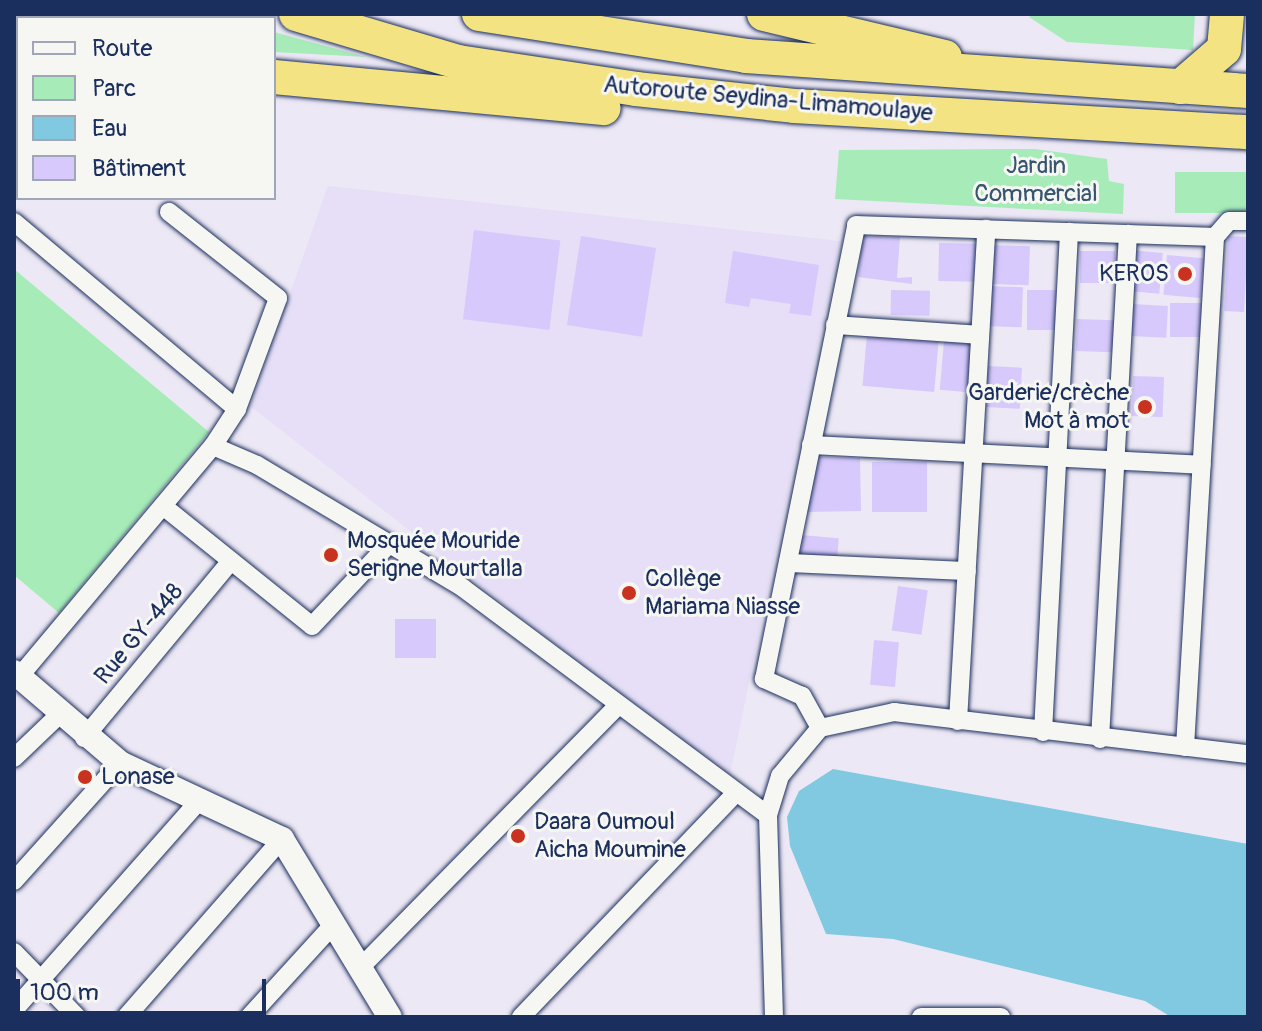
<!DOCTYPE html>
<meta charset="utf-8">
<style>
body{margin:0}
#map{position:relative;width:1262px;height:1031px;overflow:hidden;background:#ede8f5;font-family:Pangolin,sans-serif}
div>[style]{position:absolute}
.built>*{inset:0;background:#e6dff7}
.green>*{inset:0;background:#a7ecb8;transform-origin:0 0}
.water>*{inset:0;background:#80c9e1}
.building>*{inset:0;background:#d7c9fb;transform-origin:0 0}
.roads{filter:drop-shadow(0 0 2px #1b2f5e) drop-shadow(0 0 2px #1b2f5e)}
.minor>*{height:18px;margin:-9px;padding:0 9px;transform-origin:9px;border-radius:9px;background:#f6f6f2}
.tertiary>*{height:24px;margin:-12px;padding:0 12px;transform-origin:12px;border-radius:12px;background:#f6f6f2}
.motorway>*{height:34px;margin:-17px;padding:0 17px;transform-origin:17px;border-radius:17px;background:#f4e382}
.dots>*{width:22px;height:22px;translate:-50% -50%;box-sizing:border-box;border:4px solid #f6f6f2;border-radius:50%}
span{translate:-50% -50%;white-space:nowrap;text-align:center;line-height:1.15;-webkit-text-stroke:6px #f6f6f2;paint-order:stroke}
.street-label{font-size:24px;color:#1b2f5e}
.park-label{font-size:24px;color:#375570}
.poi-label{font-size:24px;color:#1b2f5e}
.right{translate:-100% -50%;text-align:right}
.left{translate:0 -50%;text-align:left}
.frame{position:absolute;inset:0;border:16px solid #1b2f5e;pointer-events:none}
.legend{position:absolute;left:16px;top:16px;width:260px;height:184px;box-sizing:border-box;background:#f6f6f2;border:2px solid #9ea6b7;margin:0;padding:10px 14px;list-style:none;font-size:24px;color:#1b2f5e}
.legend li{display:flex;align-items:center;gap:16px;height:40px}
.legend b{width:40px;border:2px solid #9ea6b7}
.scale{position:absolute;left:16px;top:979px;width:250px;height:36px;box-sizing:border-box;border:4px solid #1b2f5e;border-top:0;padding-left:10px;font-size:24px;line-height:28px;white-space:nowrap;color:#1b2f5e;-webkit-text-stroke:6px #f6f6f2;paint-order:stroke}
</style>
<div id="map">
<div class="built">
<i style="clip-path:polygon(328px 186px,840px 241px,729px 780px,250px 406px)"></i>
</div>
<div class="green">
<i style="left:38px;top:14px;width:182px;height:6px"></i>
<i style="clip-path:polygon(1034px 14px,1195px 14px,1193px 50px,1067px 42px,1029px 17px)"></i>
<i style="clip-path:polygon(274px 32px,366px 57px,274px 52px)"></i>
<i style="clip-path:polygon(1035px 149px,1107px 159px,1109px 181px,1124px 184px,1123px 214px,835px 199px,839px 150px)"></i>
<i style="left:1175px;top:172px;width:73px;height:41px"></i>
<i style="clip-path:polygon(14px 269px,209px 432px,59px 613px,14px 575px)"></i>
</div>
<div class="water">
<i style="clip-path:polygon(833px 769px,1248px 844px,1248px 1017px,1171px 1017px,1145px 1001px,893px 939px,826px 934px,790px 846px,787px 817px,799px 791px)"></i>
</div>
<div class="building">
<i style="left:474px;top:230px;width:87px;height:90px;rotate:7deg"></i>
<i style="left:581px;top:236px;width:76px;height:90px;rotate:9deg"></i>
<i style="clip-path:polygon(862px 236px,900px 237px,897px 278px,912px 277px,912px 284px,858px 277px)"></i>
<i style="left:1228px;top:236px;width:20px;height:75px;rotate:3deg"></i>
<i style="left:939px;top:243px;width:40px;height:38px;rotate:1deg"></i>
<i style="left:992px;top:245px;width:38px;height:39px;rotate:2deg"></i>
<i style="left:1130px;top:250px;width:33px;height:41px;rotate:5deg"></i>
<i style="clip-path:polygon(733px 251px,819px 265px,811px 316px,789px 313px,791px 304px,751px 298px,749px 307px,725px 303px)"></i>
<i style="left:1080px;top:251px;width:35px;height:32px"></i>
<i style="left:1167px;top:255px;width:37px;height:40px;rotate:5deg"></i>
<i style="left:986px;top:286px;width:37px;height:40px;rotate:2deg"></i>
<i style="left:891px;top:290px;width:39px;height:25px;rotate:1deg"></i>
<i style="left:1027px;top:290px;width:34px;height:40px"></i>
<i style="left:1170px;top:303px;width:33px;height:34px"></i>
<i style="left:1132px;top:304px;width:36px;height:32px;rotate:3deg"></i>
<i style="left:1077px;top:319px;width:37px;height:32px;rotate:2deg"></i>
<i style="left:867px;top:334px;width:72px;height:52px;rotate:5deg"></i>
<i style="left:944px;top:341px;width:34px;height:49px;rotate:5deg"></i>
<i style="left:988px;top:366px;width:34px;height:41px;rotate:3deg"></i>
<i style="left:1133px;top:376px;width:31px;height:40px;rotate:2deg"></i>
<i style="clip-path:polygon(815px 457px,860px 458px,861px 511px,806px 512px)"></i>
<i style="left:872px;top:462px;width:55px;height:50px"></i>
<i style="left:801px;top:535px;width:38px;height:25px;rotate:5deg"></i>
<i style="left:898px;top:586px;width:30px;height:45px;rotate:8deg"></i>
<i style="left:436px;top:619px;width:39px;height:41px;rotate:90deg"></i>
<i style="left:874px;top:640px;width:25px;height:45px;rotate:5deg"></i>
</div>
<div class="roads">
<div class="minor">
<i style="left:14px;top:222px;width:291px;rotate:40deg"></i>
<i style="left:835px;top:325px;width:145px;rotate:3.9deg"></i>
<i style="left:811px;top:445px;width:391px;rotate:2.9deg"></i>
<i style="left:213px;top:446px;width:48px;rotate:23.4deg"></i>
<i style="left:257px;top:465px;width:240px;rotate:30.8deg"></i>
<i style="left:463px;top:588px;width:380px;rotate:36.7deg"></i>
<i style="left:163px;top:506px;width:191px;rotate:38.8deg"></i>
<i style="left:312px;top:626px;width:111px;rotate:-46.8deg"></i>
<i style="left:788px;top:563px;width:179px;rotate:2.6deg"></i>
<i style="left:19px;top:677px;width:302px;rotate:-50deg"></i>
<i style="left:213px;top:446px;width:44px;rotate:-57deg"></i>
<i style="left:237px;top:409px;width:118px;rotate:-69.7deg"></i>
<i style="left:278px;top:298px;width:139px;rotate:-141.7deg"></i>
<i style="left:958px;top:721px;width:493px;rotate:-86.7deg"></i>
<i style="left:820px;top:728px;width:37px;rotate:-119deg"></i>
<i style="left:802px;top:696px;width:42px;rotate:-155.9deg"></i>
<i style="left:764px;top:679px;width:463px;rotate:-78.5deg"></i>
<i style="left:856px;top:225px;width:359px;rotate:1.9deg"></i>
<i style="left:1043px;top:732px;width:501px;rotate:-87.02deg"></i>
<i style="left:84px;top:738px;width:230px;rotate:-50.3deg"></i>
<i style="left:1100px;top:739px;width:506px;rotate:-86.83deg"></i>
<i style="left:1185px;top:747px;width:511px;rotate:-86.63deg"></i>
<i style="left:1215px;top:237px;width:21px;rotate:-49deg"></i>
<i style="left:1229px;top:221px;width:19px"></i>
<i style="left:14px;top:758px;width:61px;rotate:-43.7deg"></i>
<i style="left:14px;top:881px;width:159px;rotate:-48.1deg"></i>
<i style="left:14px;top:952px;width:91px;rotate:45.9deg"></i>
<i style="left:359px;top:969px;width:370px;rotate:-45.5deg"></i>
<i style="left:14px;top:1010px;width:278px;rotate:-48.5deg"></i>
<i style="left:126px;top:1017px;width:237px;rotate:-48.8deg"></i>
<i style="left:249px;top:1017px;width:123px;rotate:-47.6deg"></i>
<i style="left:521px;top:1017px;width:310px;rotate:-46.2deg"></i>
<i style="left:774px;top:1017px;width:202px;rotate:-91.7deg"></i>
<i style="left:768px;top:815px;width:41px;rotate:-72.9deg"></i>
<i style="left:780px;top:776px;width:62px;rotate:-50.2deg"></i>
<i style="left:820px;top:728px;width:76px;rotate:-12.2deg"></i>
<i style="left:894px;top:712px;width:356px;rotate:6.8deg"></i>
<i style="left:921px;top:1017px;width:80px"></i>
</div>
<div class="tertiary">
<i style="left:14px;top:672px;width:140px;rotate:40.6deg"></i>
<i style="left:120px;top:763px;width:179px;rotate:25.1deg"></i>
<i style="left:282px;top:839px;width:208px;rotate:58.8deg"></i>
</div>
<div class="motorway">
<i style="left:296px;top:14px;width:169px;rotate:16.5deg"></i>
<i style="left:458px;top:62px;width:180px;rotate:8.6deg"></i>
<i style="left:636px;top:89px;width:159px;rotate:6.1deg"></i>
<i style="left:794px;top:106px;width:455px;rotate:3.3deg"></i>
<i style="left:479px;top:14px;width:270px;rotate:8.9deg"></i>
<i style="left:746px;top:56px;width:503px;rotate:3.99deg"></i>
<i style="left:764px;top:14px;width:186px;rotate:13.4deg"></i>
<i style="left:274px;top:77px;width:331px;rotate:5.4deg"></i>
<i style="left:14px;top:79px;width:4px"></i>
<i style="left:1180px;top:87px;width:58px;rotate:-40.8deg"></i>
<i style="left:1224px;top:49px;width:35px;rotate:-85deg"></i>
</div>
</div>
<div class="dots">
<i style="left:1185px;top:274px;background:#c8321e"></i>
<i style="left:1145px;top:407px;background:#c8321e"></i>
<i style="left:331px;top:555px;background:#c8321e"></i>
<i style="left:629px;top:593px;background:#c8321e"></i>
<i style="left:85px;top:777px;background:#c8321e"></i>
<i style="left:518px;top:836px;background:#c8321e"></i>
</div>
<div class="street-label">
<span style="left:768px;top:99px;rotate:5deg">Autoroute Seydina-Limamoulaye</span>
<span style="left:139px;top:634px;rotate:-50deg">Rue GY-448</span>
</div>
<div class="park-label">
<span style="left:1036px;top:180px">Jardin<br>Commercial</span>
</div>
<div class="poi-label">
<span class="right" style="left:1169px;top:274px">KEROS</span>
<span class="right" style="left:1129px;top:407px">Garderie/crèche<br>Mot à mot</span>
<span class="left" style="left:347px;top:555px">Mosquée Mouride<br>Serigne Mourtalla</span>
<span class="left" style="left:645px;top:593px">Collège<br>Mariama Niasse</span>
<span class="left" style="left:101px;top:777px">Lonase</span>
<span class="left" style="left:534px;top:836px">Daara Oumoul<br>Aicha Moumine</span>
</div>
<div class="frame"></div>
<ul class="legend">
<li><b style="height:10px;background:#f6f6f2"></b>Route</li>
<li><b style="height:22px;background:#a7ecb8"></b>Parc</li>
<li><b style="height:22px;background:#80c9e1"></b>Eau</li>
<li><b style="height:22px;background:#d7c9fb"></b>Bâtiment</li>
</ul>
<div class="scale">100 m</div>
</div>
